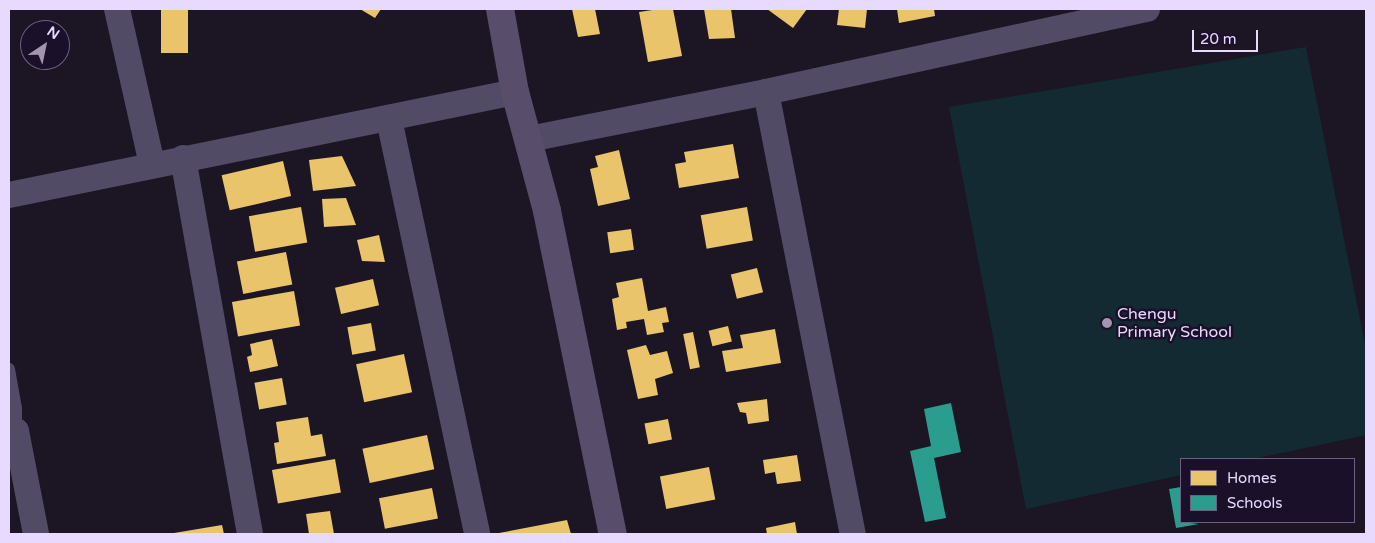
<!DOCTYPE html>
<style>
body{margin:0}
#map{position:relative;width:1375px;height:543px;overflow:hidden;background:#1c1624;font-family:"Varela Round",sans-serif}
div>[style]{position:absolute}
.green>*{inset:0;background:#132a33}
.homes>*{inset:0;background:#e9c46a;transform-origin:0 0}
.schools>*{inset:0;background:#2a9d8f}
.lane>*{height:12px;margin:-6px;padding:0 6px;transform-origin:6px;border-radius:6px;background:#524b65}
.street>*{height:26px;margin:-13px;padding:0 13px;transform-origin:13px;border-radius:13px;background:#524b65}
.secondary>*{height:28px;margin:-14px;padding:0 14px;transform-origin:14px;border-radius:14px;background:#584d6b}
.dots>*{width:14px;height:14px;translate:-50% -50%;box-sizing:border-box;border:2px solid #1b102a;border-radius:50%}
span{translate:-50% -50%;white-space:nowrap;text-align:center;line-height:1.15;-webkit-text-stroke:5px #1b102a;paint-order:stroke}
.poi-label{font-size:16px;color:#e8d9ff}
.left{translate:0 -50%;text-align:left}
.frame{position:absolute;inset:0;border:10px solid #e8d9ff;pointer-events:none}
.legend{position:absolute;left:1180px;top:458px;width:175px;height:65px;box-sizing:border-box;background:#1b102a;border:1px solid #6d607f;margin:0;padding:6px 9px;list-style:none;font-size:15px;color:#e8d9ff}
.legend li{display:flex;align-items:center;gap:10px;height:25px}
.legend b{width:25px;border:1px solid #6d607f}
.north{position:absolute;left:20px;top:20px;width:50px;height:50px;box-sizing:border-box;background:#1b102a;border:1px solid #6d607f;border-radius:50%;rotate:34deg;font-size:14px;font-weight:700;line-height:20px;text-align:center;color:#e8d9ff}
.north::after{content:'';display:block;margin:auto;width:18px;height:22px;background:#a195b2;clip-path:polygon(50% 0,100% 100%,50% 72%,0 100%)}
.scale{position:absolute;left:1192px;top:30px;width:66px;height:22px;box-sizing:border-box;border:2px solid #e8d9ff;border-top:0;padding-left:6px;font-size:15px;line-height:18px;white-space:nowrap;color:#e8d9ff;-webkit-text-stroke:4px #1b102a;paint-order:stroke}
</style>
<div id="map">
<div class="green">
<i style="clip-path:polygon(1306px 47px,1366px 350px,1366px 435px,1253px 459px,1181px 459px,1181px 475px,1026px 509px,949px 107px)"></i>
</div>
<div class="homes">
<i style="left:161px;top:9px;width:27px;height:44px"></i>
<i style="clip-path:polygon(360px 9px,381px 9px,375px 18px)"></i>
<i style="clip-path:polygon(572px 9px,595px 9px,600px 34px,578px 37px)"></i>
<i style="clip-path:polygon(659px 9px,673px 9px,682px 56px,648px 62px,639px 12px)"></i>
<i style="clip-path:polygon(704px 9px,731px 9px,735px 38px,709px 39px)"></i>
<i style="clip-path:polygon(767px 9px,807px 9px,793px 28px)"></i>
<i style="clip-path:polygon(839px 9px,867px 9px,865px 28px,837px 25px)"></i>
<i style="clip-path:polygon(897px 9px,934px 9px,935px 16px,899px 23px)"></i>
<i style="clip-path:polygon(733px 144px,739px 178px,679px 188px,675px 164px,686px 162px,684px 152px)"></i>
<i style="clip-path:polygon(619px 150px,630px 199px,598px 206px,590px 169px,598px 167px,595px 156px)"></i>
<i style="clip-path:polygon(342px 156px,356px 186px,313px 191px,309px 160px)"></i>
<i style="left:283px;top:161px;width:36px;height:63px;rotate:77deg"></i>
<i style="clip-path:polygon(346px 198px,356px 225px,324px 227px,322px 199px)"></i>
<i style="left:301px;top:207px;width:36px;height:53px;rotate:80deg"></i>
<i style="left:747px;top:207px;width:34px;height:47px;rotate:80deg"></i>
<i style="left:631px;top:229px;width:21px;height:24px;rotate:82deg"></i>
<i style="clip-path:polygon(379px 235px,385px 262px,362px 261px,357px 240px)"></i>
<i style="left:286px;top:252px;width:33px;height:50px;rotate:79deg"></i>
<i style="left:757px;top:268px;width:25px;height:27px;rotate:76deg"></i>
<i style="clip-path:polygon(642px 278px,648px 311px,666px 307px,669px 322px,662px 323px,664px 332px,647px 335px,644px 319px,626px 322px,627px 328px,617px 330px,612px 299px,619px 297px,616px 283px)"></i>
<i style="left:373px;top:279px;width:27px;height:39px;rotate:77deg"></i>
<i style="left:294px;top:291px;width:35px;height:63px;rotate:80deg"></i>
<i style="left:371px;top:323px;width:28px;height:24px;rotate:80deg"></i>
<i style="left:728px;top:326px;width:16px;height:20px;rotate:76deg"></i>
<i style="clip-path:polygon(775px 329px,781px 363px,726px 372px,722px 351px,743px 348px,740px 335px)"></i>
<i style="left:693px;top:332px;width:36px;height:10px;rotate:79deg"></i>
<i style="clip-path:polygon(272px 339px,278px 366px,250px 372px,247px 357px,252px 355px,250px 344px)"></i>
<i style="clip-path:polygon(646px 345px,650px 355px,667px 351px,673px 373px,655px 379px,658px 395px,638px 399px,627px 350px)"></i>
<i style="left:404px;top:354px;width:39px;height:49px;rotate:78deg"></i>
<i style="left:282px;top:378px;width:27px;height:28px;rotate:80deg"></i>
<i style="clip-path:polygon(767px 399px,769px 421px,748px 424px,746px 413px,740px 412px,737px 403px)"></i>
<i style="clip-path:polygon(308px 417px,311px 436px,322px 434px,326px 456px,277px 464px,274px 443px,279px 442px,276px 422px)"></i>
<i style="left:668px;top:419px;width:21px;height:24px;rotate:79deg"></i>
<i style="left:427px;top:435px;width:35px;height:66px;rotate:78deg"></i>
<i style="clip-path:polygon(797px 455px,801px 481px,777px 484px,775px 472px,765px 474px,763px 460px)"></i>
<i style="left:335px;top:459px;width:34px;height:64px;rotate:80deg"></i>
<i style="left:709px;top:467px;width:33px;height:50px;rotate:79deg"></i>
<i style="left:432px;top:488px;width:31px;height:54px;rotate:79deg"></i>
<i style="clip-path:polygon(330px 511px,334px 534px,309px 534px,306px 514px)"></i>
<i style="clip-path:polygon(567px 520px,571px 534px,499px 534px,499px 533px)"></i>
<i style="clip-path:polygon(795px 522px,797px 534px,767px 534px,766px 528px)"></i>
<i style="clip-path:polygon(222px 525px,224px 534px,175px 534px,174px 533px)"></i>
</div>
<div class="schools">
<i style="clip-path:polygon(951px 403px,961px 452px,934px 458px,946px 518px,925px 522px,910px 451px,931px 446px,924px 409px)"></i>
<i style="clip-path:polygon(1181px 487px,1181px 522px,1199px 524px,1176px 528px,1169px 489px)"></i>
</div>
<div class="lane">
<i style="left:9px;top:369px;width:40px;rotate:80deg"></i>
<i style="left:16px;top:408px;width:23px;rotate:90deg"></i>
</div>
<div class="street">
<i style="left:117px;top:9px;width:159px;rotate:77.3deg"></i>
<i style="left:766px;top:92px;width:450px;rotate:78.9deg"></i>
<i style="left:389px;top:119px;width:424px;rotate:78deg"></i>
<i style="left:529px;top:139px;width:242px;rotate:-11.2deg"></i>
<i style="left:766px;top:92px;width:390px;rotate:-12.3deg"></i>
<i style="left:183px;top:158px;width:382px;rotate:79.9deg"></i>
<i style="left:9px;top:195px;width:516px;rotate:-11.51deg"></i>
<i style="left:9px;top:432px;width:7px;rotate:-8deg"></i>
<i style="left:16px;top:431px;width:105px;rotate:79deg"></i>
</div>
<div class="secondary">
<i style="left:500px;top:9px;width:84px;rotate:79.8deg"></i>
<i style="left:515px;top:92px;width:123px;rotate:74.9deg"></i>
<i style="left:547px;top:211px;width:330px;rotate:78.5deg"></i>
</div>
<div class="dots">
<i style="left:1107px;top:323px;background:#a195b2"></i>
</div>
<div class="poi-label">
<span class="left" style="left:1117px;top:323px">Chengu<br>Primary School</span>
</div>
<div class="frame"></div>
<ul class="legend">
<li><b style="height:14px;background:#e9c46a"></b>Homes</li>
<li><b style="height:14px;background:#2a9d8f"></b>Schools</li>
</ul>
<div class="north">N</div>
<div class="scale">20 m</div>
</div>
